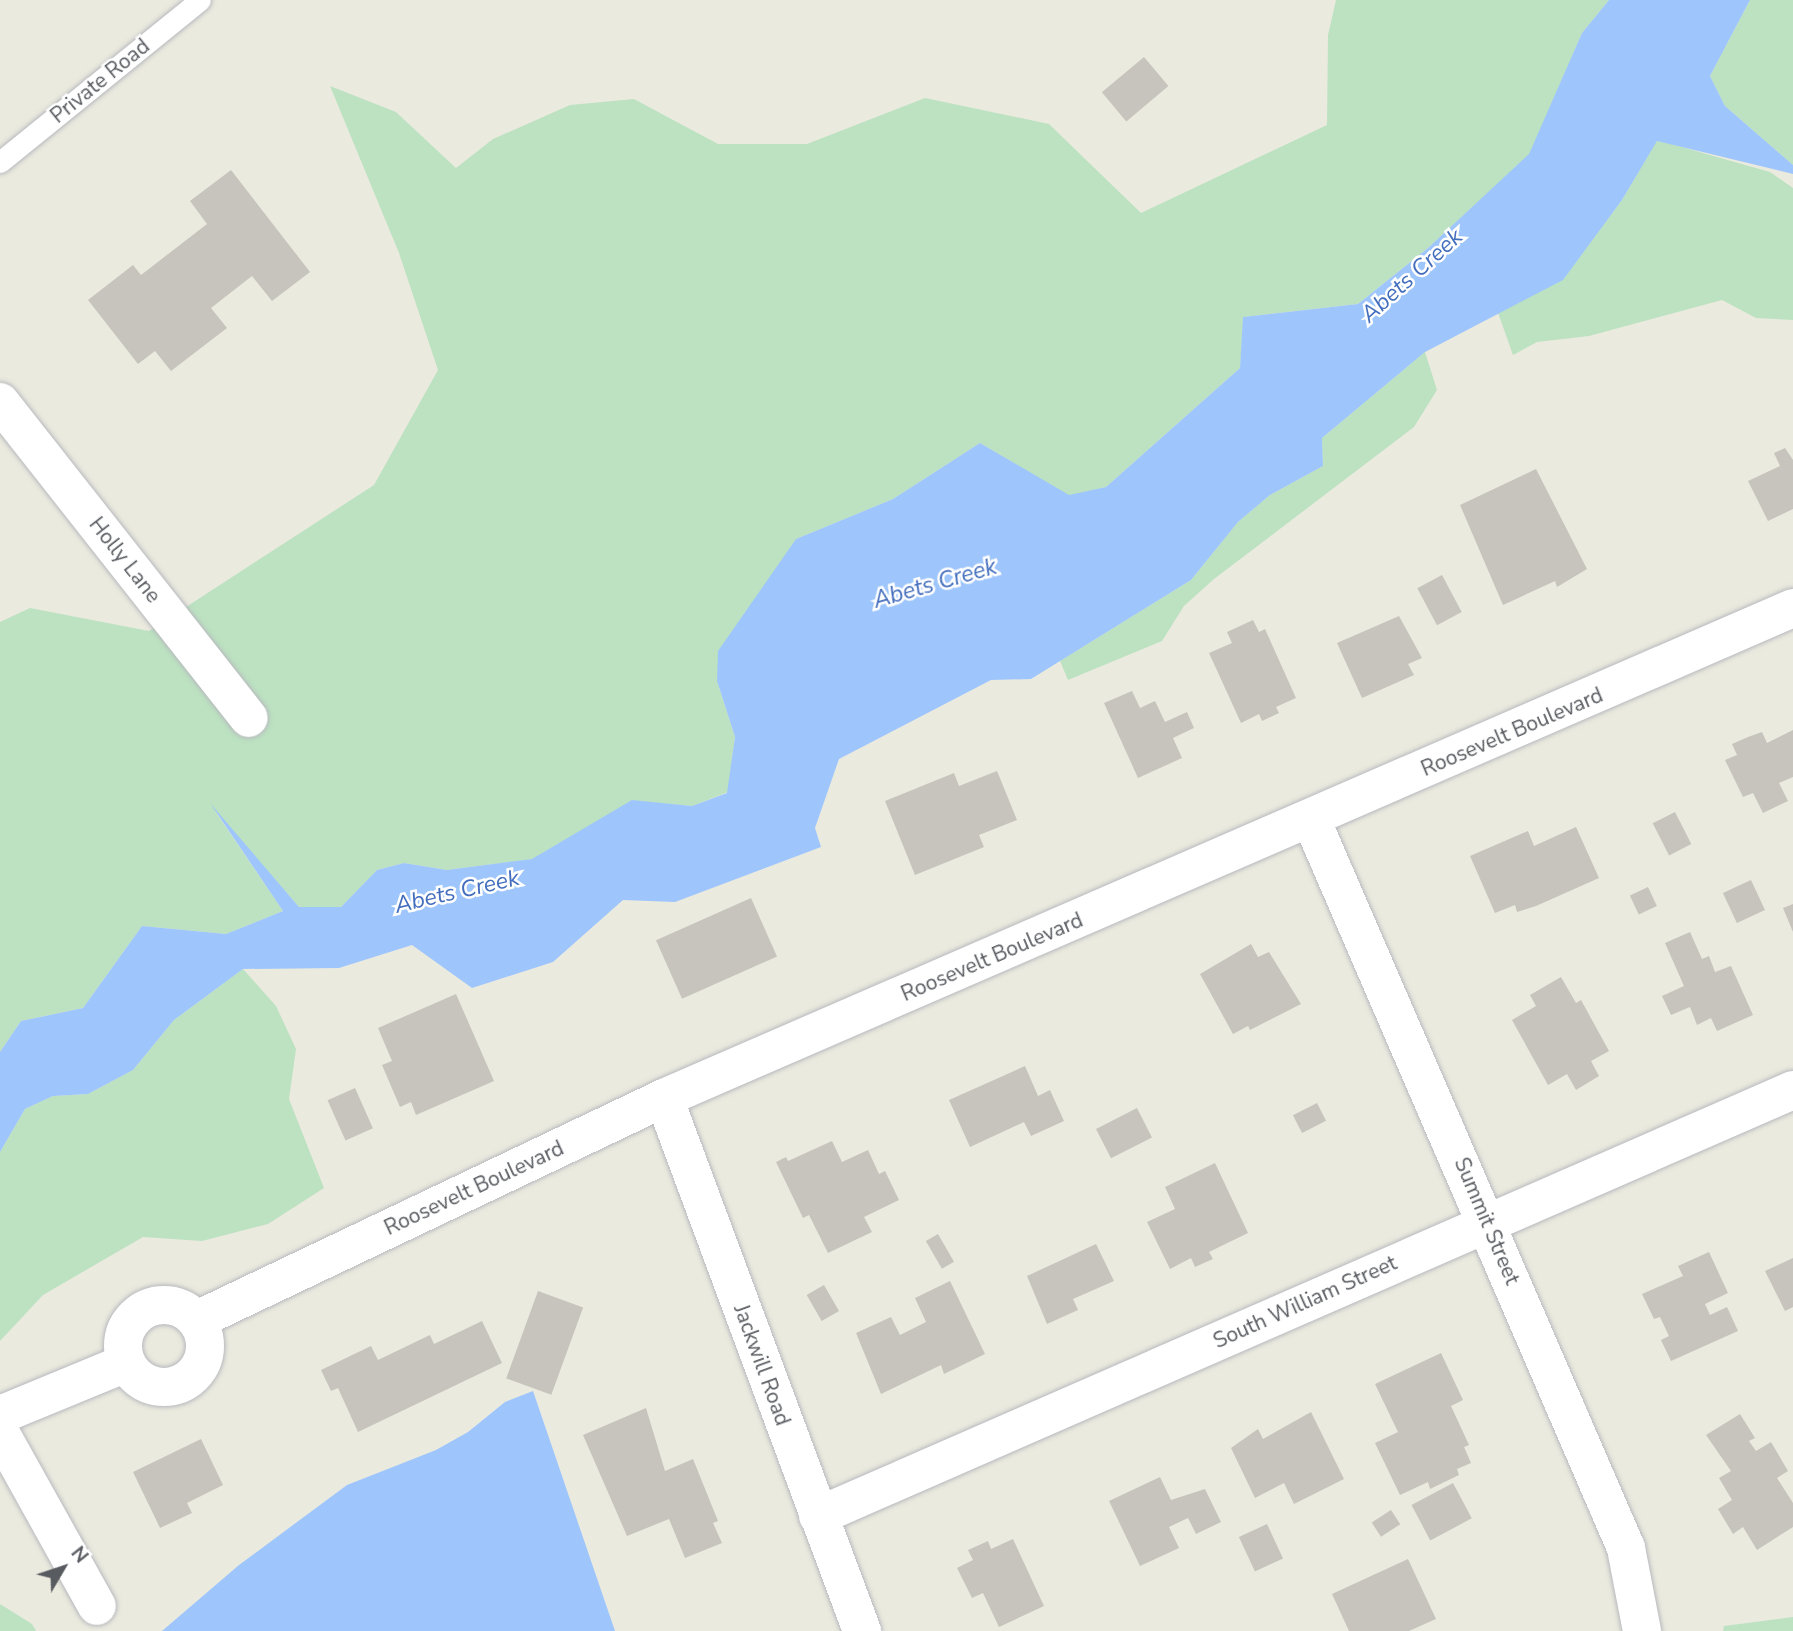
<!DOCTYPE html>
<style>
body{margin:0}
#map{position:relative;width:1793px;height:1631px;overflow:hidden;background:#ebeadf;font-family:"Nunito Sans",sans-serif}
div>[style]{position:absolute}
.green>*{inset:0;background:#bce2c1}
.water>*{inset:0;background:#9ec6fc}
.building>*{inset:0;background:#c6c4bd;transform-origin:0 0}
.roads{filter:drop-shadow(0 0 2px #b7b9be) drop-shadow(0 0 2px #b7b9be)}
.service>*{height:21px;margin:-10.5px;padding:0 10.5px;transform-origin:10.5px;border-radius:10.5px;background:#fff}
.minor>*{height:38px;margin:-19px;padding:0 19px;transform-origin:19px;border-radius:19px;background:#fff}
.minor>.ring{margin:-19px;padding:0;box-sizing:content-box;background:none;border:38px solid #fff;border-radius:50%}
span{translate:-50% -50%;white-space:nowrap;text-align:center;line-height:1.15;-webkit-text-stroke:5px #fff;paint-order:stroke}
.street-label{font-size:21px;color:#585b60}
.water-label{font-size:23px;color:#436ebd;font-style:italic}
.north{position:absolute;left:28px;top:1533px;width:70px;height:70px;-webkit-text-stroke:5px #fff;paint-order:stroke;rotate:51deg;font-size:19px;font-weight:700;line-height:28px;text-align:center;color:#585b60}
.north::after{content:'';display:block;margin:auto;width:24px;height:32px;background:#585b60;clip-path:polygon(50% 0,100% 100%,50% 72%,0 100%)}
</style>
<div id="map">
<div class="green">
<i style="clip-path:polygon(1336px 0,1609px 0,1582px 33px,1530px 154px,1428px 248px,1358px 304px,1244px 317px,1240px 368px,1106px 487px,1069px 496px,980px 443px,893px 499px,796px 539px,763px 590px,717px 681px,735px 737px,728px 792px,692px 806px,632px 801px,533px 859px,447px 870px,404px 863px,377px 870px,341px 907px,299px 907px,215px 811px,283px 911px,226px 934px,142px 926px,83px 1008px,21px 1021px,0 1052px,0 622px,30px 608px,149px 631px,374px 485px,438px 370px,399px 253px,330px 86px,396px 112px,456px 168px,493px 139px,570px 105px,634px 99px,718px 144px,807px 144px,925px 98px,1049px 124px,1141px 213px,1327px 125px,1328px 35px)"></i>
<i style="clip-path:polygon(1750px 0,1793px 0,1793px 165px,1725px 106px,1710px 76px)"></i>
<i style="clip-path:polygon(1657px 140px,1770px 172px,1793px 188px,1793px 320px,1756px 318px,1722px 300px,1589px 336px,1537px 342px,1513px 355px,1498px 313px,1563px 279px,1622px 200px)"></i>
<i style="clip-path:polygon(1425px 352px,1437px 390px,1414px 427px,1214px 579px,1184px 606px,1162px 641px,1068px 680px,1060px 661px,1191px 580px,1238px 522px,1270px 495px,1323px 466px,1322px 438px)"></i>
<i style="clip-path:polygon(243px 969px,276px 1006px,296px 1049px,289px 1099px,324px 1188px,268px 1224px,202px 1241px,143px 1237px,43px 1295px,0 1341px,0 1152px,25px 1109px,53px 1096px,88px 1094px,133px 1070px,174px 1020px)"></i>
<i style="clip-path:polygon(0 1604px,32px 1624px,36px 1631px,0 1631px)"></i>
<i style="clip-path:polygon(1793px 1617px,1793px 1631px,1723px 1631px,1724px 1626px)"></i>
</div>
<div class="water">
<i style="clip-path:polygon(1609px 0,1750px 0,1710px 76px,1725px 106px,1793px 165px,1793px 174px,1657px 141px,1622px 200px,1563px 280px,1425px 352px,1322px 438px,1323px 466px,1270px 495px,1238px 522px,1191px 580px,1031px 679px,991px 680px,839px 759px,815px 828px,821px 847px,675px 902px,623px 900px,553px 962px,472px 988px,412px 945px,339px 968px,243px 969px,174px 1020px,133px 1070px,88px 1094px,53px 1096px,25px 1109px,0 1152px,0 1052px,21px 1021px,83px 1008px,142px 926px,226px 934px,283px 911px,210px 803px,299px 907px,341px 907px,377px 870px,404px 863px,447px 870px,532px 859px,632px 800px,692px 806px,727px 793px,735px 737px,717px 681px,718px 651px,796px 539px,893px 499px,980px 443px,1069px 495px,1106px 487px,1240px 368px,1243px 317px,1358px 304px,1428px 248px,1529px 154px,1582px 33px)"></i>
<i style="clip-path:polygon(533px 1391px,615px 1631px,162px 1631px,239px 1565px,347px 1485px,436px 1450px,468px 1432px,505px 1402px)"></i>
</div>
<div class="building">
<i style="left:1144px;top:57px;width:38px;height:55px;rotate:50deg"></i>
<i style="clip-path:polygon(231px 170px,310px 272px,272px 301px,252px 276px,211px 308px,227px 328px,171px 371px,155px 351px,138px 364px,88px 300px,133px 265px,141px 275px,207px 224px,190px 201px)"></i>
<i style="clip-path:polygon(1785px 448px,1793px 460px,1793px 509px,1768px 521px,1748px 481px,1780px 466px,1774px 453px)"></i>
<i style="clip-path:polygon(1536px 469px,1587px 569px,1557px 587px,1555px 581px,1503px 605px,1460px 505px)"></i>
<i style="left:1442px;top:575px;width:42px;height:28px;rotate:62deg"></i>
<i style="clip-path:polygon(1399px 616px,1422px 658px,1408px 664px,1414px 675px,1362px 698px,1337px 643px)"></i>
<i style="clip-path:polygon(1253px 620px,1259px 632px,1265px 629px,1296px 698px,1276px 707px,1279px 713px,1262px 721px,1259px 714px,1241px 723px,1209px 653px,1232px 643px,1227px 632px)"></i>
<i style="clip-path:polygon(1132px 691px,1140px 708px,1155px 701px,1165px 722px,1187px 712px,1194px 728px,1173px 738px,1182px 758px,1138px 778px,1104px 703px)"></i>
<i style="clip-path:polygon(1793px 730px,1793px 777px,1779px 783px,1788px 801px,1763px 813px,1753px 793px,1743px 797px,1725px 760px,1737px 755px,1732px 744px,1748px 737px,1762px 732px,1767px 743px)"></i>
<i style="clip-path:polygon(997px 771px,1017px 820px,979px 835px,984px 847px,915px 875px,885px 801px,954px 773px,959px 786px)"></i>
<i style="left:1675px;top:812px;width:36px;height:25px;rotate:63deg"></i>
<i style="clip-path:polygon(1576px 827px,1599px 878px,1536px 906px,1517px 912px,1515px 905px,1495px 913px,1470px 856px,1528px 831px,1534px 846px)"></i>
<i style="left:1751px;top:880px;width:33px;height:31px;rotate:65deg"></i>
<i style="left:1648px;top:887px;width:21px;height:20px;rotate:65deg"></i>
<i style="left:751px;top:898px;width:64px;height:104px;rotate:66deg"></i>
<i style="clip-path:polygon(1793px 904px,1793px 932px,1783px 908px)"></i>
<i style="clip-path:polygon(1690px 932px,1702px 959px,1709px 956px,1715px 972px,1731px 966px,1753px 1015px,1717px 1031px,1711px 1018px,1697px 1025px,1690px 1007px,1671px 1015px,1662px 996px,1684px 986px,1665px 943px)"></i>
<i style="clip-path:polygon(1251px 944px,1258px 957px,1269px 952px,1301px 1004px,1250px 1030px,1248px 1026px,1233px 1034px,1200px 974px)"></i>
<i style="clip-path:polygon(1561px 977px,1576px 1003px,1581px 1000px,1609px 1051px,1591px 1061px,1599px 1076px,1576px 1090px,1567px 1074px,1548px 1085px,1512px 1020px,1536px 1006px,1530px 995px)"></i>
<i style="clip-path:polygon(456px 994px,494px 1081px,416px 1115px,411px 1102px,400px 1107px,382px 1065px,392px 1061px,378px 1028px)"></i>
<i style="clip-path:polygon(1025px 1066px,1038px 1096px,1050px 1090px,1064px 1121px,1031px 1136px,1024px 1122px,970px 1147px,949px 1100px)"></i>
<i style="left:355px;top:1088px;width:44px;height:30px;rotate:66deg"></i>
<i style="left:1317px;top:1103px;width:20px;height:27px;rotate:63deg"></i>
<i style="left:1137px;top:1108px;width:33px;height:46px;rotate:63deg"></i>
<i style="clip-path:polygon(832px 1141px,842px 1162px,868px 1150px,879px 1174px,885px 1171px,899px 1200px,864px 1217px,872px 1232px,828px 1253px,809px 1215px,803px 1218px,776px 1162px,786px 1157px,788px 1161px)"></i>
<i style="clip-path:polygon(1215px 1163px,1248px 1233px,1209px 1252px,1213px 1259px,1195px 1267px,1191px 1258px,1170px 1269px,1147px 1222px,1175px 1209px,1165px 1187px)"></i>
<i style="left:938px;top:1234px;width:32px;height:14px;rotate:60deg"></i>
<i style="clip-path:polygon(1096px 1244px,1114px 1281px,1073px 1299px,1078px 1310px,1047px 1324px,1027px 1276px)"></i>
<i style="clip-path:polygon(1709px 1252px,1728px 1293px,1705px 1304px,1710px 1315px,1727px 1307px,1738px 1331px,1671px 1361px,1661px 1340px,1669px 1336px,1660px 1317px,1654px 1319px,1642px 1294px,1683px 1276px,1678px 1266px)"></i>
<i style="clip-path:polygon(1793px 1258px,1793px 1307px,1785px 1311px,1765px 1271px)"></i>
<i style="clip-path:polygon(950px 1281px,985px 1354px,944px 1374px,941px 1365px,881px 1394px,856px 1333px,891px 1317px,900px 1335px,926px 1322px,915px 1298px)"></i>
<i style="left:824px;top:1285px;width:30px;height:20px;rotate:60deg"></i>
<i style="left:538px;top:1291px;width:48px;height:93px;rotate:20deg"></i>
<i style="clip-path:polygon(482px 1321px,502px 1363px,358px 1432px,338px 1388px,331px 1391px,321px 1370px,371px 1346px,378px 1360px,430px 1335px,434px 1344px)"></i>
<i style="clip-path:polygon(1441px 1353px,1463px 1400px,1451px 1406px,1469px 1445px,1464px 1447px,1471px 1463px,1457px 1469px,1459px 1475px,1430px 1489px,1428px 1482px,1400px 1495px,1375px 1443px,1398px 1432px,1375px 1384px)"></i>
<i style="clip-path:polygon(646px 1408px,665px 1471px,693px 1459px,718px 1521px,713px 1523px,722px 1543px,685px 1558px,669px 1519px,627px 1536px,583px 1435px)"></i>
<i style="clip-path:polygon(1311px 1412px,1344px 1479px,1294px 1504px,1284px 1483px,1255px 1498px,1231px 1448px,1258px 1429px,1263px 1439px)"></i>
<i style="clip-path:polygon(1740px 1414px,1755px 1438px,1749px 1441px,1756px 1451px,1771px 1442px,1788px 1471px,1777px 1478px,1793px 1503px,1793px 1527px,1757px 1550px,1743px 1527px,1733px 1534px,1718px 1509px,1732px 1500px,1719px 1478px,1731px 1471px,1706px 1435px)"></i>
<i style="clip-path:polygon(201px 1439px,223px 1485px,187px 1503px,192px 1513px,160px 1528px,133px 1472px)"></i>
<i style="clip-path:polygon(1160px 1477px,1171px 1500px,1205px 1489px,1221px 1522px,1196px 1534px,1188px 1518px,1169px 1527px,1179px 1548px,1140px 1566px,1109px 1501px)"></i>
<i style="left:1453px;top:1483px;width:40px;height:47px;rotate:62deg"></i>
<i style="left:1391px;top:1510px;width:17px;height:23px;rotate:57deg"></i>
<i style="left:1267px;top:1524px;width:38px;height:31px;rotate:65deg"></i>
<i style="clip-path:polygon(1013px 1539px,1044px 1606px,999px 1627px,983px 1593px,972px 1598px,957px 1568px,973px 1560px,968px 1550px,988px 1541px,991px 1549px)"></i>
<i style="clip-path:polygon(1408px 1559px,1436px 1619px,1409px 1631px,1349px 1631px,1332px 1594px)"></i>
</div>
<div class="roads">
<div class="service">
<i style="left:0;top:162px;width:257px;rotate:-39deg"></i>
</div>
<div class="minor">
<i style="left:0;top:402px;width:402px;rotate:51.8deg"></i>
<i style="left:1311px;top:819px;width:794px;rotate:66.63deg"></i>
<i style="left:1626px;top:1548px;width:85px;rotate:79.1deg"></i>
<i style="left:664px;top:1098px;width:569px;rotate:69.62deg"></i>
<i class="ring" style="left:123px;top:1305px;width:44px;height:44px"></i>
<i style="left:197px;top:1320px;width:517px;rotate:-25.43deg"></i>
<i style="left:664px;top:1098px;width:1231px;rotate:-23.46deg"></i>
<i style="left:0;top:1415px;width:136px;rotate:-22.4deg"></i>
<i style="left:0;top:1432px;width:199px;rotate:60.9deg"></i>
<i style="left:818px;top:1516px;width:1064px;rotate:-23.6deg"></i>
</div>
</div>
<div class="street-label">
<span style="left:100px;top:81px;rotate:-39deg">Private Road</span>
<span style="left:125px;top:560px;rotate:52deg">Holly Lane</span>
<span style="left:1512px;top:732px;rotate:-23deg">Roosevelt Boulevard</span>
<span style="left:992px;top:957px;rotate:-23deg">Roosevelt Boulevard</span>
<span style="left:474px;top:1188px;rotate:-25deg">Roosevelt Boulevard</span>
<span style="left:1487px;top:1221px;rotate:67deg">Summit Street</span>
<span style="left:1305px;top:1302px;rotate:-24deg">South William Street</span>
<span style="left:762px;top:1365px;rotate:70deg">Jackwill Road</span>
</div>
<div class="water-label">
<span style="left:1412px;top:276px;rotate:-42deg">Abets Creek</span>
<span style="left:935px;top:584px;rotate:-16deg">Abets Creek</span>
<span style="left:457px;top:892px;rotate:-13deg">Abets Creek</span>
</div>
<div class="north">N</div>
</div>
